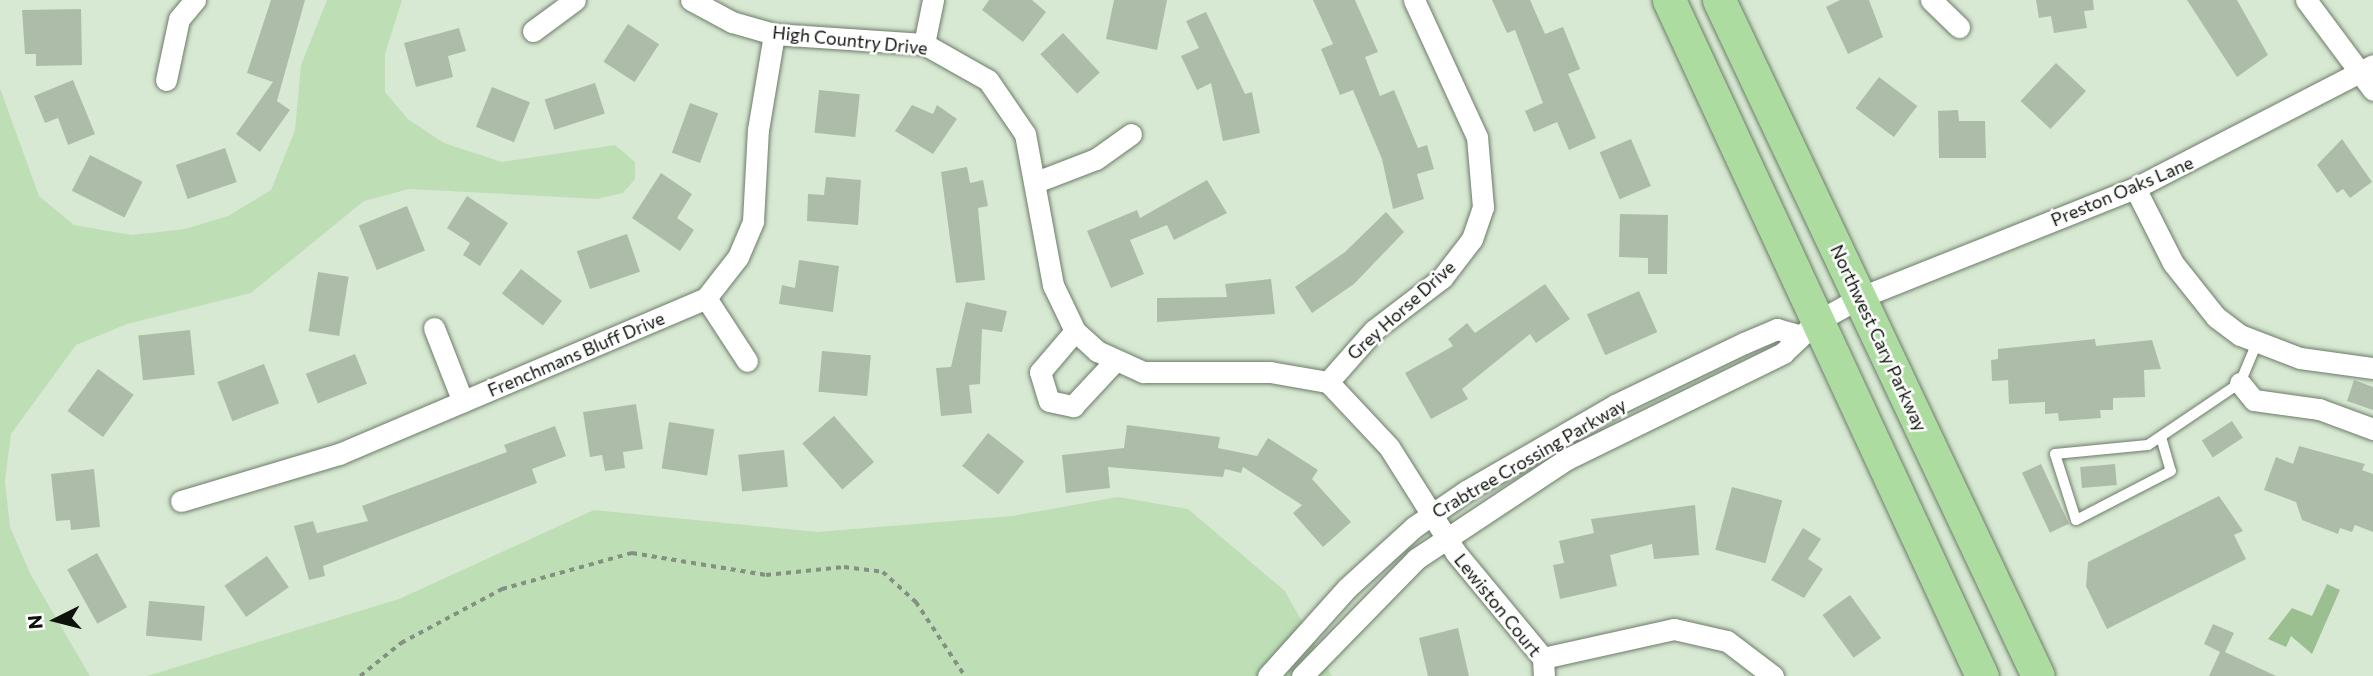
<!DOCTYPE html>
<style>
body{margin:0}
#map{position:relative;width:2373px;height:676px;overflow:hidden;background:#d8e9d3;font-family:Commissioner,sans-serif}
div>[style]{position:absolute}
.green>*{inset:0;background:#bedfb6}
.water>*{inset:0;background:#9bbf91}
.building>*{inset:0;background:#acbca8;transform-origin:0 0}
.path>*{height:3.5px;margin-top:-1.75px;transform-origin:0;background:repeating-linear-gradient(90deg,#849081 0 5px,transparent 0 10px)}
.roads{filter:drop-shadow(0 0 2px #6c7c69) drop-shadow(0 0 2px #6c7c69)}
.service>*{height:10px;margin:-5px;padding:0 5px;transform-origin:5px;border-radius:5px;background:#fff}
.minor>*{height:21px;margin:-10.5px;padding:0 10.5px;transform-origin:10.5px;border-radius:10.5px;background:#fff}
.primary>*{height:33px;margin:-16.5px;padding:0 16.5px;transform-origin:16.5px;border-radius:16.5px;background:#acdca0}
span{translate:-50% -50%;white-space:nowrap;text-align:center;line-height:1.15;-webkit-text-stroke:5px #fff;paint-order:stroke}
.street-label{font-size:18px;color:#0d120b}
.north{position:absolute;left:21px;top:585px;width:70px;height:70px;-webkit-text-stroke:5px #fff;paint-order:stroke;rotate:264deg;font-size:19px;font-weight:700;line-height:28px;text-align:center;color:#0d120b}
.north::after{content:'';display:block;margin:auto;width:24px;height:32px;background:#0d120b;clip-path:polygon(50% 0,100% 100%,50% 72%,0 100%)}
</style>
<div id="map">
<div class="green">
<i style="clip-path:polygon(327px 0,402px 0,385px 54px,385px 92px,408px 119px,444px 143px,502px 162px,615px 145px,635px 162px,635px 179px,623px 193px,597px 199px,409px 189px,364px 201px,251px 293px,127px 324px,76px 345px,11px 434px,5px 481px,10px 527px,31px 575px,90px 676px,0 676px,0 88px,39px 196px,74px 225px,132px 235px,185px 229px,228px 216px,271px 190px,295px 130px,301px 65px)"></i>
<i style="clip-path:polygon(1118px 497px,1188px 509px,1285px 591px,1332px 676px,147px 676px,399px 599px,594px 510px,817px 532px,1012px 516px)"></i>
</div>
<div class="water">
<i style="clip-path:polygon(2327px 584px,2340px 590px,2312px 654px,2291px 636px,2286px 647px,2268px 639px,2292px 608px,2312px 616px)"></i>
</div>
<div class="building">
<i style="clip-path:polygon(271px 0,305px 0,277px 101px,290px 110px,260px 152px,236px 134px,273px 82px,247px 73px)"></i>
<i style="clip-path:polygon(989px 0,1032px 0,1046px 12px,1023px 42px,982px 10px)"></i>
<i style="clip-path:polygon(1114px 0,1167px 0,1157px 50px,1106px 39px)"></i>
<i style="clip-path:polygon(1313px 0,1355px 0,1378px 52px,1365px 57px,1380px 96px,1394px 90px,1418px 148px,1427px 145px,1434px 169px,1417px 174px,1424px 199px,1393px 209px,1382px 159px,1353px 90px,1340px 95px,1321px 49px,1333px 44px)"></i>
<i style="clip-path:polygon(1492px 0,1530px 0,1545px 34px,1563px 27px,1580px 69px,1568px 74px,1596px 138px,1569px 150px,1557px 122px,1534px 132px,1525px 111px,1543px 103px,1515px 30px,1507px 33px)"></i>
<i style="clip-path:polygon(1840px 0,1869px 0,1883px 37px,1848px 54px,1826px 7px)"></i>
<i style="clip-path:polygon(2036px 0,2093px 0,2094px 10px,2084px 11px,2087px 28px,2054px 33px,2051px 16px,2039px 18px)"></i>
<i style="clip-path:polygon(2187px 0,2237px 0,2268px 55px,2237px 77px)"></i>
<i style="clip-path:polygon(81px 9px,82px 65px,36px 66px,36px 54px,25px 54px,22px 10px)"></i>
<i style="clip-path:polygon(1206px 12px,1245px 94px,1252px 92px,1260px 133px,1223px 141px,1211px 83px,1197px 90px,1181px 56px,1199px 48px,1186px 21px)"></i>
<i style="left:628px;top:24px;width:37px;height:45px;rotate:33deg"></i>
<i style="clip-path:polygon(459px 28px,466px 51px,448px 56px,453px 77px,416px 87px,404px 43px)"></i>
<i style="left:1063px;top:33px;width:54px;height:31px;rotate:47deg"></i>
<i style="left:2056px;top:63px;width:41px;height:52px;rotate:43deg"></i>
<i style="left:1879px;top:77px;width:48px;height:39px;rotate:37deg"></i>
<i style="clip-path:polygon(73px 80px,95px 134px,68px 145px,58px 118px,45px 123px,34px 96px)"></i>
<i style="left:595px;top:83px;width:32px;height:53px;rotate:72deg"></i>
<i style="left:492px;top:87px;width:41px;height:43px;rotate:22deg"></i>
<i style="left:819px;top:90px;width:41px;height:43px;rotate:6deg"></i>
<i style="left:690px;top:103px;width:30px;height:53px;rotate:20deg"></i>
<i style="clip-path:polygon(912px 105px,933px 114px,937px 105px,957px 119px,933px 154px,895px 131px)"></i>
<i style="clip-path:polygon(1958px 110px,1959px 121px,1985px 121px,1986px 158px,1939px 158px,1938px 111px)"></i>
<i style="left:1631px;top:139px;width:51px;height:34px;rotate:67deg"></i>
<i style="clip-path:polygon(2342px 139px,2372px 182px,2350px 198px,2343px 189px,2337px 193px,2317px 165px)"></i>
<i style="left:225px;top:148px;width:36px;height:52px;rotate:71deg"></i>
<i style="left:90px;top:155px;width:59px;height:40px;rotate:27deg"></i>
<i style="clip-path:polygon(967px 167px,970px 183px,983px 180px,988px 206px,978px 208px,985px 280px,956px 283px,941px 172px)"></i>
<i style="clip-path:polygon(661px 173px,692px 194px,677px 218px,694px 230px,680px 251px,632px 218px)"></i>
<i style="clip-path:polygon(826px 177px,861px 180px,858px 225px,807px 221px,808px 194px,824px 195px)"></i>
<i style="clip-path:polygon(1207px 180px,1227px 213px,1174px 240px,1167px 225px,1130px 240px,1144px 274px,1111px 288px,1087px 231px,1137px 210px,1140px 218px)"></i>
<i style="clip-path:polygon(467px 196px,508px 223px,480px 266px,463px 255px,470px 243px,447px 228px)"></i>
<i style="left:407px;top:206px;width:48px;height:52px;rotate:68deg"></i>
<i style="clip-path:polygon(1386px 212px,1404px 232px,1354px 284px,1312px 313px,1295px 287px,1345px 252px)"></i>
<i style="clip-path:polygon(1620px 214px,1668px 215px,1667px 274px,1648px 274px,1648px 258px,1619px 257px)"></i>
<i style="left:627px;top:234px;width:40px;height:53px;rotate:71deg"></i>
<i style="clip-path:polygon(799px 260px,839px 266px,833px 312px,779px 304px,782px 285px,795px 288px)"></i>
<i style="left:521px;top:269px;width:52px;height:31px;rotate:38deg"></i>
<i style="left:318px;top:272px;width:31px;height:60px;rotate:9deg"></i>
<i style="clip-path:polygon(1271px 279px,1275px 314px,1157px 322px,1157px 298px,1227px 297px,1225px 284px)"></i>
<i style="clip-path:polygon(1545px 284px,1570px 319px,1536px 343px,1530px 334px,1462px 389px,1468px 399px,1431px 419px,1405px 373px,1453px 346px,1448px 339px,1467px 323px,1475px 333px)"></i>
<i style="left:1639px;top:291px;width:45px;height:57px;rotate:66deg"></i>
<i style="clip-path:polygon(966px 302px,1007px 311px,1002px 332px,982px 329px,980px 384px,969px 385px,972px 413px,941px 416px,936px 368px,951px 367px)"></i>
<i style="left:190px;top:330px;width:45px;height:52px;rotate:84deg"></i>
<i style="clip-path:polygon(2095px 339px,2096px 346px,2152px 340px,2161px 369px,2144px 370px,2145px 397px,2113px 398px,2113px 410px,2100px 410px,2101px 418px,2059px 421px,2058px 413px,2045px 414px,2045px 402px,2009px 404px,2008px 380px,1992px 381px,1991px 360px,1998px 359px,1998px 349px)"></i>
<i style="left:822px;top:351px;width:49px;height:41px;rotate:5deg"></i>
<i style="left:355px;top:354px;width:32px;height:53px;rotate:68deg"></i>
<i style="left:264px;top:364px;width:42px;height:50px;rotate:69deg"></i>
<i style="left:98px;top:369px;width:44px;height:52px;rotate:36deg"></i>
<i style="clip-path:polygon(2354px 380px,2373px 387px,2373px 410px,2347px 401px)"></i>
<i style="clip-path:polygon(636px 404px,643px 449px,623px 452px,625px 468px,605px 471px,602px 455px,590px 457px,583px 412px)"></i>
<i style="left:834px;top:416px;width:61px;height:42px;rotate:49deg"></i>
<i style="left:2232px;top:421px;width:20px;height:36px;rotate:57deg"></i>
<i style="left:669px;top:422px;width:46px;height:47px;rotate:9deg"></i>
<i style="clip-path:polygon(1127px 425px,1220px 437px,1218px 448px,1257px 456px,1268px 438px,1318px 470px,1312px 479px,1351px 522px,1323px 547px,1293px 513px,1302px 505px,1243px 467px,1241px 473px,1225px 469px,1223px 477px,1108px 467px,1110px 488px,1066px 493px,1062px 455px,1124px 448px)"></i>
<i style="clip-path:polygon(555px 426px,566px 456px,532px 469px,537px 483px,323px 566px,325px 576px,309px 580px,294px 526px,313px 521px,317px 533px,368px 521px,362px 506px,507px 452px,504px 445px)"></i>
<i style="left:988px;top:433px;width:46px;height:42px;rotate:38deg"></i>
<i style="clip-path:polygon(2299px 446px,2365px 464px,2362px 470px,2373px 474px,2373px 532px,2355px 525px,2352px 532px,2340px 528px,2338px 534px,2302px 520px,2296px 502px,2264px 490px,2276px 457px,2293px 464px)"></i>
<i style="left:784px;top:450px;width:37px;height:46px;rotate:84deg"></i>
<i style="left:2041px;top:464px;width:66px;height:21px;rotate:65deg"></i>
<i style="left:2115px;top:464px;width:21px;height:35px;rotate:85deg"></i>
<i style="clip-path:polygon(94px 469px,100px 527px,71px 530px,70px 520px,56px 521px,51px 474px)"></i>
<i style="left:1732px;top:487px;width:52px;height:65px;rotate:15deg"></i>
<i style="clip-path:polygon(2219px 496px,2243px 531px,2234px 535px,2246px 559px,2107px 629px,2086px 586px,2088px 562px)"></i>
<i style="clip-path:polygon(1695px 505px,1699px 555px,1654px 559px,1652px 544px,1610px 555px,1617px 586px,1560px 599px,1553px 565px,1564px 563px,1559px 541px,1594px 533px,1591px 519px)"></i>
<i style="clip-path:polygon(1803px 528px,1821px 539px,1808px 559px,1823px 569px,1804px 598px,1771px 580px)"></i>
<i style="left:97px;top:553px;width:62px;height:34px;rotate:61deg"></i>
<i style="left:267px;top:556px;width:38px;height:52px;rotate:55deg"></i>
<i style="left:1850px;top:595px;width:53px;height:34px;rotate:54deg"></i>
<i style="left:149px;top:601px;width:56px;height:35px;rotate:5deg"></i>
<i style="clip-path:polygon(2213px 624px,2234px 633px,2225px 652px,2276px 676px,2209px 676px,2220px 652px,2204px 644px)"></i>
<i style="clip-path:polygon(1458px 628px,1469px 676px,1428px 676px,1419px 638px)"></i>
</div>
<div class="path">
<i style="left:360px;top:676px;width:53px;rotate:-38.8deg"></i>
<i style="left:401px;top:643px;width:115px;rotate:-28.1deg"></i>
<i style="left:502px;top:589px;width:135px;rotate:-15.5deg"></i>
<i style="left:632px;top:553px;width:136px;rotate:9.3deg"></i>
<i style="left:766px;top:575px;width:78px;rotate:-5.9deg"></i>
<i style="left:844px;top:567px;width:39px;rotate:7deg"></i>
<i style="left:883px;top:572px;width:45px;rotate:42.3deg"></i>
<i style="left:916px;top:602px;width:89px;rotate:56.5deg"></i>
</div>
<div class="roads">
<div class="service">
<i style="left:2161px;top:437px;width:35px;rotate:74deg"></i>
<i style="left:2171px;top:471px;width:107px;rotate:152.7deg"></i>
<i style="left:2076px;top:520px;width:69px;rotate:-107.7deg"></i>
<i style="left:2055px;top:454px;width:93px;rotate:-5.5deg"></i>
<i style="left:2148px;top:445px;width:111px;rotate:-34deg"></i>
<i style="left:2240px;top:383px;width:41px;rotate:-67.2deg"></i>
</div>
<div class="minor">
<i style="left:691px;top:0;width:47px;rotate:28.2deg"></i>
<i style="left:732px;top:22px;width:44px;rotate:15.9deg"></i>
<i style="left:774px;top:34px;width:150px;rotate:3.8deg"></i>
<i style="left:924px;top:44px;width:73px;rotate:29.4deg"></i>
<i style="left:988px;top:80px;width:65px;rotate:55.6deg"></i>
<i style="left:1025px;top:134px;width:154px;rotate:79.5deg"></i>
<i style="left:1053px;top:285px;width:51px;rotate:64.4deg"></i>
<i style="left:1075px;top:331px;width:30px;rotate:42deg"></i>
<i style="left:1097px;top:351px;width:51px;rotate:24.5deg"></i>
<i style="left:1143px;top:372px;width:127px"></i>
<i style="left:1270px;top:372px;width:59px;rotate:9.8deg"></i>
<i style="left:1328px;top:382px;width:89px;rotate:46.8deg"></i>
<i style="left:1389px;top:447px;width:125px;rotate:57.7deg"></i>
<i style="left:1456px;top:553px;width:136px;rotate:50.4deg"></i>
<i style="left:1543px;top:658px;width:18px;rotate:87deg"></i>
<i style="left:1931px;top:0;width:39px;rotate:44deg"></i>
<i style="left:2306px;top:0;width:112px;rotate:53.3deg"></i>
<i style="left:533px;top:31px;width:52px;rotate:-36.4deg"></i>
<i style="left:924px;top:44px;width:45px;rotate:-78.4deg"></i>
<i style="left:166px;top:80px;width:62px;rotate:-78deg"></i>
<i style="left:179px;top:19px;width:25px;rotate:-50deg"></i>
<i style="left:1036px;top:182px;width:64px;rotate:-21deg"></i>
<i style="left:1096px;top:159px;width:43px;rotate:-35.5deg"></i>
<i style="left:2135px;top:188px;width:84px;rotate:63.1deg"></i>
<i style="left:2173px;top:263px;width:69px;rotate:51.5deg"></i>
<i style="left:2216px;top:317px;width:30px;rotate:37deg"></i>
<i style="left:2240px;top:335px;width:64px;rotate:21deg"></i>
<i style="left:2300px;top:358px;width:74px;rotate:7.8deg"></i>
<i style="left:706px;top:298px;width:75px;rotate:56.9deg"></i>
<i style="left:434px;top:328px;width:79px;rotate:68.6deg"></i>
<i style="left:1075px;top:331px;width:54px;rotate:130.5deg"></i>
<i style="left:1040px;top:372px;width:30px;rotate:73deg"></i>
<i style="left:1049px;top:401px;width:25px;rotate:12deg"></i>
<i style="left:1073px;top:406px;width:62px;rotate:-47deg"></i>
<i style="left:1328px;top:382px;width:69px;rotate:-48.5deg"></i>
<i style="left:1374px;top:330px;width:86px;rotate:-37.4deg"></i>
<i style="left:1442px;top:278px;width:49px;rotate:-52.4deg"></i>
<i style="left:1472px;top:239px;width:34px;rotate:-71deg"></i>
<i style="left:1483px;top:207px;width:70px;rotate:-94.9deg"></i>
<i style="left:1477px;top:137px;width:151px;rotate:-114.7deg"></i>
<i style="left:2240px;top:383px;width:22px;rotate:51deg"></i>
<i style="left:2254px;top:400px;width:66px;rotate:7.9deg"></i>
<i style="left:2319px;top:409px;width:58px;rotate:20.3deg"></i>
<i style="left:181px;top:501px;width:165px;rotate:-16.6deg"></i>
<i style="left:339px;top:454px;width:399px;rotate:-23deg"></i>
<i style="left:706px;top:298px;width:52px;rotate:-52deg"></i>
<i style="left:738px;top:257px;width:39px;rotate:-67deg"></i>
<i style="left:753px;top:221px;width:91px;rotate:-86.9deg"></i>
<i style="left:758px;top:130px;width:97px;rotate:-80.5deg"></i>
<i style="left:1543px;top:658px;width:134px;rotate:-12.5deg"></i>
<i style="left:1674px;top:629px;width:54px;rotate:12.8deg"></i>
<i style="left:1727px;top:641px;width:58px;rotate:37.3deg"></i>
<i style="left:1268px;top:676px;width:118px;rotate:-48.1deg"></i>
<i style="left:1347px;top:588px;width:91px;rotate:-42.3deg"></i>
<i style="left:1414px;top:527px;width:63px;rotate:-34.7deg"></i>
<i style="left:1466px;top:491px;width:172px;rotate:-30deg"></i>
<i style="left:1615px;top:405px;width:143px;rotate:-25.7deg"></i>
<i style="left:1744px;top:343px;width:36px;rotate:-23deg"></i>
<i style="left:1777px;top:329px;width:22px;rotate:16deg"></i>
<i style="left:1302px;top:676px;width:163px;rotate:-45.7deg"></i>
<i style="left:1416px;top:559px;width:181px;rotate:-33.5deg"></i>
<i style="left:1567px;top:459px;width:241px;rotate:-26.1deg"></i>
<i style="left:1783px;top:353px;width:45px;rotate:-43.2deg"></i>
<i style="left:1816px;top:322px;width:51px;rotate:-29.1deg"></i>
<i style="left:1861px;top:297px;width:295px;rotate:-21.7deg"></i>
<i style="left:2135px;top:188px;width:268px;rotate:-27.3deg"></i>
</div>
<div class="primary">
<i style="left:1669px;top:0;width:745px;rotate:65.16deg"></i>
<i style="left:1719px;top:0;width:747px;rotate:64.74deg"></i>
</div>
</div>
<div class="street-label">
<span style="left:850px;top:40px;rotate:6deg">High Country Drive</span>
<span style="left:2122px;top:191px;rotate:-23deg">Preston Oaks Lane</span>
<span style="left:1401px;top:310px;rotate:-42deg">Grey Horse Drive</span>
<span style="left:1879px;top:338px;rotate:65deg">Northwest Cary Parkway</span>
<span style="left:576px;top:354px;rotate:-23deg">Frenchmans Bluff Drive</span>
<span style="left:1529px;top:458px;rotate:-30deg">Crabtree Crossing Parkway</span>
<span style="left:1498px;top:605px;rotate:51deg">Lewiston Court</span>
</div>
<div class="north">N</div>
</div>
